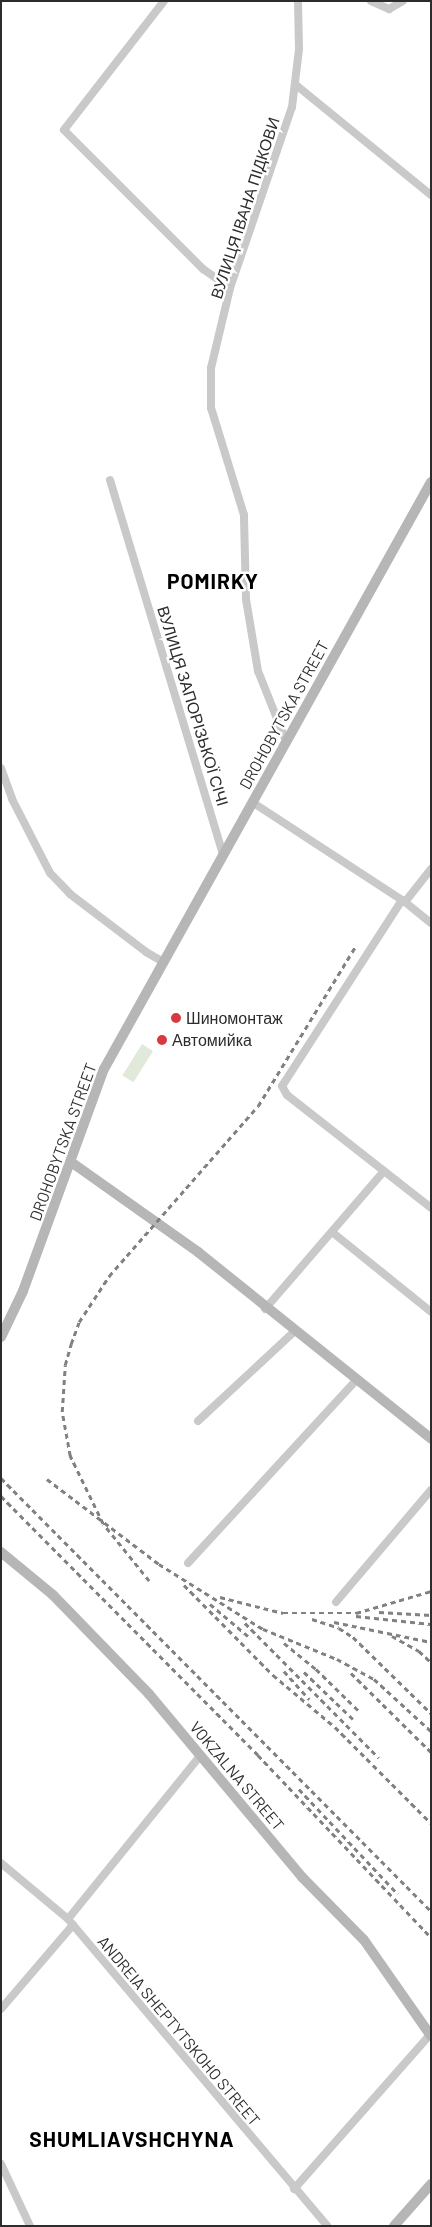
<!DOCTYPE html>
<meta charset="utf-8">
<style>
body{margin:0}
#map{position:relative;width:432px;height:2227px;overflow:hidden;background:#fff;font-family:Barlow,sans-serif}
div>[style]{position:absolute}
.green>*{inset:0;background:#e1e9da;transform-origin:0 0}
.street>*{height:8px;margin:-4px;padding:0 4px;transform-origin:4px;border-radius:4px;background:#c9c9c9}
.secondary>*{height:10px;margin:-5px;padding:0 5px;transform-origin:5px;border-radius:5px;background:#b6b6b6}
.rail>*{height:2.5px;margin-top:-1.25px;transform-origin:0;background:repeating-linear-gradient(90deg,#818181 0 5px,transparent 0 9px)}
.dots>*{width:14px;height:14px;translate:-50% -50%;box-sizing:border-box;border:2px solid #fff;border-radius:50%}
span{translate:-50% -50%;white-space:nowrap;text-align:center;line-height:1.15;-webkit-text-stroke:5px #fff;paint-order:stroke}
.street-label{font-size:16px;color:#2c2c2c}
.poi-label{font-size:16px;color:#2c2c2c}
.left{translate:0 -50%;text-align:left}
.district-label{font-size:21px;color:#000;font-weight:700;letter-spacing:1px}
.frame{position:absolute;inset:0;border:2px solid #2c2c2c;pointer-events:none}
</style>
<div id="map">
<div class="green">
<i style="left:142px;top:1044px;width:13px;height:37px;rotate:32deg"></i>
</div>
<div class="street">
<i style="left:164px;top:1px;width:163px;rotate:127.8deg"></i>
<i style="left:64px;top:130px;width:197px;rotate:45deg"></i>
<i style="left:203px;top:269px;width:33px;rotate:35deg"></i>
<i style="left:371px;top:1px;width:20px;rotate:24deg"></i>
<i style="left:389px;top:9px;width:16px;rotate:-30deg"></i>
<i style="left:296px;top:85px;width:174px;rotate:39.2deg"></i>
<i style="left:110px;top:480px;width:391px;rotate:73.2deg"></i>
<i style="left:286px;top:741px;width:75px;rotate:-111.8deg"></i>
<i style="left:258px;top:671px;width:73px;rotate:-99.5deg"></i>
<i style="left:246px;top:599px;width:84px;rotate:-91.4deg"></i>
<i style="left:244px;top:515px;width:112px;rotate:-107.1deg"></i>
<i style="left:211px;top:408px;width:40px;rotate:-90deg"></i>
<i style="left:211px;top:368px;width:82px;rotate:-76.6deg"></i>
<i style="left:230px;top:288px;width:191px;rotate:-71.1deg"></i>
<i style="left:292px;top:107px;width:58px;rotate:-83.1deg"></i>
<i style="left:299px;top:49px;width:48px;rotate:-91.2deg"></i>
<i style="left:1px;top:768px;width:33px;rotate:70deg"></i>
<i style="left:12px;top:799px;width:83px;rotate:62.8deg"></i>
<i style="left:50px;top:873px;width:29px;rotate:46deg"></i>
<i style="left:70px;top:894px;width:96px;rotate:37.3deg"></i>
<i style="left:146px;top:952px;width:20px;rotate:30deg"></i>
<i style="left:252px;top:802px;width:183px;rotate:33.2deg"></i>
<i style="left:405px;top:902px;width:33px;rotate:39deg"></i>
<i style="left:402px;top:900px;width:221px;rotate:122.8deg"></i>
<i style="left:282px;top:1086px;width:10px;rotate:61deg"></i>
<i style="left:287px;top:1095px;width:183px;rotate:38.1deg"></i>
<i style="left:405px;top:902px;width:42px;rotate:-51.8deg"></i>
<i style="left:332px;top:1232px;width:127px;rotate:38.9deg"></i>
<i style="left:265px;top:1309px;width:182px;rotate:-49.2deg"></i>
<i style="left:198px;top:1421px;width:132px;rotate:-42.9deg"></i>
<i style="left:188px;top:1563px;width:248px;rotate:-47.4deg"></i>
<i style="left:336px;top:1602px;width:147px;rotate:-49.7deg"></i>
<i style="left:1px;top:1863px;width:87px;rotate:39.9deg"></i>
<i style="left:68px;top:1919px;width:402px;rotate:49.8deg"></i>
<i style="left:68px;top:1919px;width:210px;rotate:-51deg"></i>
<i style="left:1px;top:2009px;width:111px;rotate:-49.4deg"></i>
<i style="left:1px;top:2164px;width:68px;rotate:64.9deg"></i>
<i style="left:294px;top:2189px;width:205px;rotate:-48.6deg"></i>
</div>
<div class="secondary">
<i style="left:71px;top:1162px;width:156px;rotate:35.3deg"></i>
<i style="left:198px;top:1252px;width:299px;rotate:38.7deg"></i>
<i style="left:1px;top:1337px;width:51px;rotate:-64.4deg"></i>
<i style="left:23px;top:1291px;width:236px;rotate:-70deg"></i>
<i style="left:104px;top:1069px;width:672px;rotate:-60.88deg"></i>
<i style="left:1px;top:1552px;width:67px;rotate:39.6deg"></i>
<i style="left:53px;top:1595px;width:138px;rotate:45.9deg"></i>
<i style="left:149px;top:1694px;width:239px;rotate:50.1deg"></i>
<i style="left:302px;top:1877px;width:88px;rotate:45.5deg"></i>
<i style="left:364px;top:1940px;width:117px;rotate:55.1deg"></i>
<i style="left:394px;top:2226px;width:56px;rotate:-48.6deg"></i>
</div>
<div class="rail">
<i style="left:1px;top:1478px;width:610px;rotate:45.2deg"></i>
<i style="left:47px;top:1479px;width:141px;rotate:37.2deg"></i>
<i style="left:159px;top:1564px;width:123px;rotate:32deg"></i>
<i style="left:263px;top:1629px;width:80px;rotate:22.1deg"></i>
<i style="left:337px;top:1659px;width:42px;rotate:28.4deg"></i>
<i style="left:374px;top:1679px;width:77px;rotate:42.4deg"></i>
<i style="left:1px;top:1496px;width:365px;rotate:45.2deg"></i>
<i style="left:258px;top:1755px;width:251px;rotate:46.5deg"></i>
<i style="left:149px;top:1581px;width:73px;rotate:-128.9deg"></i>
<i style="left:103px;top:1524px;width:76px;rotate:-115.9deg"></i>
<i style="left:70px;top:1456px;width:45px;rotate:-100.3deg"></i>
<i style="left:62px;top:1412px;width:47px;rotate:-86.3deg"></i>
<i style="left:65px;top:1365px;width:22px;rotate:-74deg"></i>
<i style="left:71px;top:1344px;width:23px;rotate:-70deg"></i>
<i style="left:79px;top:1322px;width:55px;rotate:-56.9deg"></i>
<i style="left:109px;top:1276px;width:226px;rotate:-48.8deg"></i>
<i style="left:258px;top:1106px;width:186px;rotate:-58.6deg"></i>
<i style="left:184px;top:1585px;width:127px;rotate:45.3deg"></i>
<i style="left:273px;top:1675px;width:81px;rotate:40deg"></i>
<i style="left:335px;top:1727px;width:136px;rotate:45deg"></i>
<i style="left:220px;top:1597px;width:65px;rotate:14.3deg"></i>
<i style="left:283px;top:1613px;width:73px"></i>
<i style="left:356px;top:1613px;width:78px;rotate:-16.3deg"></i>
<i style="left:210px;top:1604px;width:50px;rotate:40.1deg"></i>
<i style="left:379px;top:1612px;width:52px;rotate:3.3deg"></i>
<i style="left:356px;top:1616px;width:75px;rotate:6.1deg"></i>
<i style="left:312px;top:1619px;width:28px;rotate:18deg"></i>
<i style="left:339px;top:1628px;width:17px;rotate:33deg"></i>
<i style="left:353px;top:1637px;width:109px;rotate:44.3deg"></i>
<i style="left:334px;top:1622px;width:99px;rotate:11.7deg"></i>
<i style="left:245px;top:1623px;width:190px;rotate:45.2deg"></i>
<i style="left:392px;top:1636px;width:31px;rotate:29deg"></i>
<i style="left:419px;top:1651px;width:16px;rotate:43deg"></i>
<i style="left:284px;top:1643px;width:41px;rotate:39.1deg"></i>
<i style="left:316px;top:1669px;width:62px;rotate:44.3deg"></i>
<i style="left:284px;top:1671px;width:38px;rotate:48deg"></i>
<i style="left:304px;top:1672px;width:68px;rotate:43.8deg"></i>
<i style="left:351px;top:1673px;width:112px;rotate:44.6deg"></i>
<i style="left:299px;top:1789px;width:144px;rotate:46.7deg"></i>
</div>
<div class="dots">
<i style="left:176px;top:1018px;background:#d83940"></i>
<i style="left:162px;top:1040px;background:#d83940"></i>
</div>
<div class="street-label">
<span style="left:245px;top:208px;rotate:-72deg">ВУЛИЦЯ ІВАНА ПІДКОВИ</span>
<span style="left:193px;top:706px;rotate:73deg">ВУЛИЦЯ ЗАПОРІЗЬКОЇ СІЧІ</span>
<span style="left:284px;top:715px;rotate:-61deg">DROHOBYTSKA STREET</span>
<span style="left:63px;top:1142px;rotate:-70deg">DROHOBYTSKA STREET</span>
<span style="left:237px;top:1776px;rotate:50deg">VOKZALNA STREET</span>
<span style="left:179px;top:2031px;rotate:50deg">ANDREIA SHEPTYTSKOHO STREET</span>
</div>
<div class="poi-label">
<span class="left" style="left:186px;top:1018px">Шиномонтаж</span>
<span class="left" style="left:172px;top:1040px">Автомийка</span>
</div>
<div class="district-label">
<span style="left:213px;top:581px">POMIRKY</span>
<span style="left:132px;top:2139px">SHUMLIAVSHCHYNA</span>
</div>
<div class="frame"></div>
</div>
